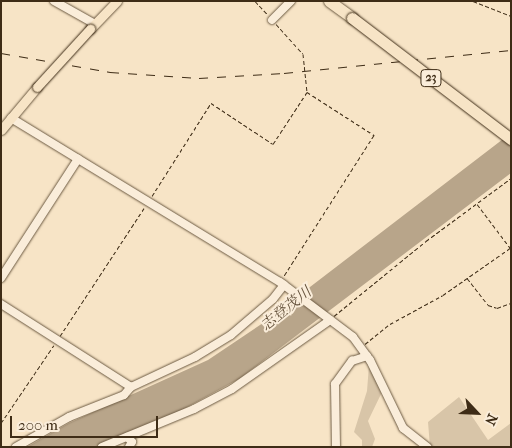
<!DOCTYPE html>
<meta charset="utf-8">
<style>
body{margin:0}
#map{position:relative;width:512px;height:448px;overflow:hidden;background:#f7e4c6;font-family:"IM FELL French Canon","Noto Serif JP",serif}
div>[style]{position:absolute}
.green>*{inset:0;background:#d8c5a8}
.water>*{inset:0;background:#b8a58a}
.path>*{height:1px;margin-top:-0.5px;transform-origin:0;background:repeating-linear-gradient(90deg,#3e2c16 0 4px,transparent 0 6.5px)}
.roads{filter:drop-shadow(0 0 1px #6c5a42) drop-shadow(0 0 1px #6c5a42)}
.minor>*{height:8px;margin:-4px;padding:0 4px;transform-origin:4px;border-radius:4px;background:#faedda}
.major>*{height:9px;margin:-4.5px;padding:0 4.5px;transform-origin:4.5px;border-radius:4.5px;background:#f7e4c6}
.highway>*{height:11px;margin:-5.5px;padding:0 5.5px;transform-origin:5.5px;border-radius:5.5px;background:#f7e4c6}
.rail>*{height:1px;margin-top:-0.5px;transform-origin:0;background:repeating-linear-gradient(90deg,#3e2c16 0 9px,transparent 0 18px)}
.bridges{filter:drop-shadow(0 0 1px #3e2c16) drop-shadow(0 0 1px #3e2c16)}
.major-bridge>*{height:9px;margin:-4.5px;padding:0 4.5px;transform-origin:4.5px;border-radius:4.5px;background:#f7e4c6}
.highway-bridge>*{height:11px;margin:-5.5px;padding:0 5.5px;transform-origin:5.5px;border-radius:5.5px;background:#f7e4c6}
span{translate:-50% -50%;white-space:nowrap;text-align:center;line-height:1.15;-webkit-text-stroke:4px #faedda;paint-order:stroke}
.shield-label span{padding:1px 4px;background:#faedda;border:1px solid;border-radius:4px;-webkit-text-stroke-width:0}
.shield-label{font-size:12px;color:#3e2c16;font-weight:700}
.water-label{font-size:15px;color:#635039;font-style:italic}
.frame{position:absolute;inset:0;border:2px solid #3e2c16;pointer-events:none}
.north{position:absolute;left:452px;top:388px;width:50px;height:50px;-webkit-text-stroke:4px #faedda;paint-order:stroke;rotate:115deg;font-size:14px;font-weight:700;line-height:20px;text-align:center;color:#3e2c16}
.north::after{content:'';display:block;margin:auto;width:18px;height:22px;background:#3e2c16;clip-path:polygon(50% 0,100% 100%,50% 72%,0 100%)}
.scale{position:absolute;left:10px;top:416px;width:148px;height:22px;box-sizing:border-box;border:2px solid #3e2c16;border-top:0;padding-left:6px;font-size:15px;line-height:18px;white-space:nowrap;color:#3e2c16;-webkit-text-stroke:4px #faedda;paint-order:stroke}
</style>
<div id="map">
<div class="green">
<i style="clip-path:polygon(369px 365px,382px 392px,368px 421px,375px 439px,372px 447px,362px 447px,362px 440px,354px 432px,367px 391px)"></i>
<i style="clip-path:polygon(459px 397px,488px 440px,511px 423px,511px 447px,430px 447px,428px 422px)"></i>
</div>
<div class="water">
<i style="clip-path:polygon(511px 133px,511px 173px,239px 379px,182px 410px,96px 447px,27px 447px,69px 423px,208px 360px,263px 323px)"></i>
</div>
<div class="path">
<i style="left:255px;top:1px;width:19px;rotate:47deg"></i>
<i style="left:473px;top:1px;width:41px;rotate:21.5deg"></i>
<i style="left:276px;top:24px;width:40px;rotate:48deg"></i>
<i style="left:303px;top:54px;width:38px;rotate:84deg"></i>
<i style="left:307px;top:92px;width:80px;rotate:32.7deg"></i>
<i style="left:374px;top:135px;width:167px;rotate:122.6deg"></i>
<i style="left:152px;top:196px;width:110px;rotate:-57.6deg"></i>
<i style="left:211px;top:103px;width:74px;rotate:33.5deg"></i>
<i style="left:273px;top:144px;width:62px;rotate:-56.8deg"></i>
<i style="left:477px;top:204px;width:56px;rotate:52.9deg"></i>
<i style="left:467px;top:278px;width:34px;rotate:52deg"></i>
<i style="left:488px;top:305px;width:9px;rotate:18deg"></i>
<i style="left:497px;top:308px;width:15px;rotate:-20deg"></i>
<i style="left:334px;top:316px;width:119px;rotate:-39.2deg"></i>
<i style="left:426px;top:241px;width:106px;rotate:-36.5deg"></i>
<i style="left:60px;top:336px;width:153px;rotate:-56.7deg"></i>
<i style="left:365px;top:344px;width:32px;rotate:-39deg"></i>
<i style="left:390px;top:324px;width:60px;rotate:-28.7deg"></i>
<i style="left:443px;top:295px;width:82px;rotate:-35deg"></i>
<i style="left:1px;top:423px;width:94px;rotate:-55.8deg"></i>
</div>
<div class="roads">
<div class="minor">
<i style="left:54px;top:1px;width:47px;rotate:29.3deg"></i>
<i style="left:272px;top:20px;width:27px;rotate:-45deg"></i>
<i style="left:11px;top:118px;width:315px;rotate:31.4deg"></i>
<i style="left:280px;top:282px;width:91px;rotate:37deg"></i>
<i style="left:353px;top:337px;width:29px;rotate:54deg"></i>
<i style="left:370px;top:360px;width:76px;rotate:64.1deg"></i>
<i style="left:403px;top:428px;width:31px;rotate:38deg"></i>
<i style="left:1px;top:278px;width:142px;rotate:-57.1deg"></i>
<i style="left:1px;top:304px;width:154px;rotate:32.6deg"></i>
<i style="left:131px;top:387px;width:71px;rotate:-25.1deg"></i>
<i style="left:195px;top:357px;width:42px;rotate:-31.4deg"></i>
<i style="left:231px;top:335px;width:55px;rotate:-40.6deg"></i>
<i style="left:273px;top:299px;width:18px;rotate:-52deg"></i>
<i style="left:127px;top:437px;width:7px;rotate:45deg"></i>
<i style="left:132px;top:442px;width:6px;rotate:121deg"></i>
<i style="left:16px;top:447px;width:61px;rotate:-29.5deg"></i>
<i style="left:69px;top:417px;width:59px;rotate:-21.8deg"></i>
<i style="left:124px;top:395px;width:11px;rotate:-49deg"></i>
<i style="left:102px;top:447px;width:100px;rotate:-22.4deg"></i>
<i style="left:194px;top:409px;width:43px;rotate:-27.8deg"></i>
<i style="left:232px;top:389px;width:120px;rotate:-35.1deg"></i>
<i style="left:336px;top:447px;width:63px;rotate:-90.9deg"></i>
<i style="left:335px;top:384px;width:29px;rotate:-54deg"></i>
<i style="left:352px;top:361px;width:16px;rotate:-18deg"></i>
</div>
<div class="major">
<i style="left:90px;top:29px;width:39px;rotate:-46deg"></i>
<i style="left:1px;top:130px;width:56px;rotate:-50.1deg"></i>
</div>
<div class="highway">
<i style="left:329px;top:1px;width:29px;rotate:36deg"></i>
</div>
</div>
<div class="rail">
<i style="left:1px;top:53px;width:111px;rotate:9.9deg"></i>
<i style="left:110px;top:72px;width:89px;rotate:3.9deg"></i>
<i style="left:199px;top:78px;width:85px;rotate:-3.4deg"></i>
<i style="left:284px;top:73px;width:228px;rotate:-5.8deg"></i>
</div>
<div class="bridges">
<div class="major-bridge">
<i style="left:37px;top:87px;width:79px;rotate:-47.6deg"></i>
</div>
<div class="highway-bridge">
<i style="left:352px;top:18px;width:200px;rotate:37.3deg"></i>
</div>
</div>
<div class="shield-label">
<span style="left:431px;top:78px">23</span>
</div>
<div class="water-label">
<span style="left:286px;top:309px;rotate:-39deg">志登茂川</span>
</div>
<div class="frame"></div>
<div class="north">N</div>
<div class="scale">200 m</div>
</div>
